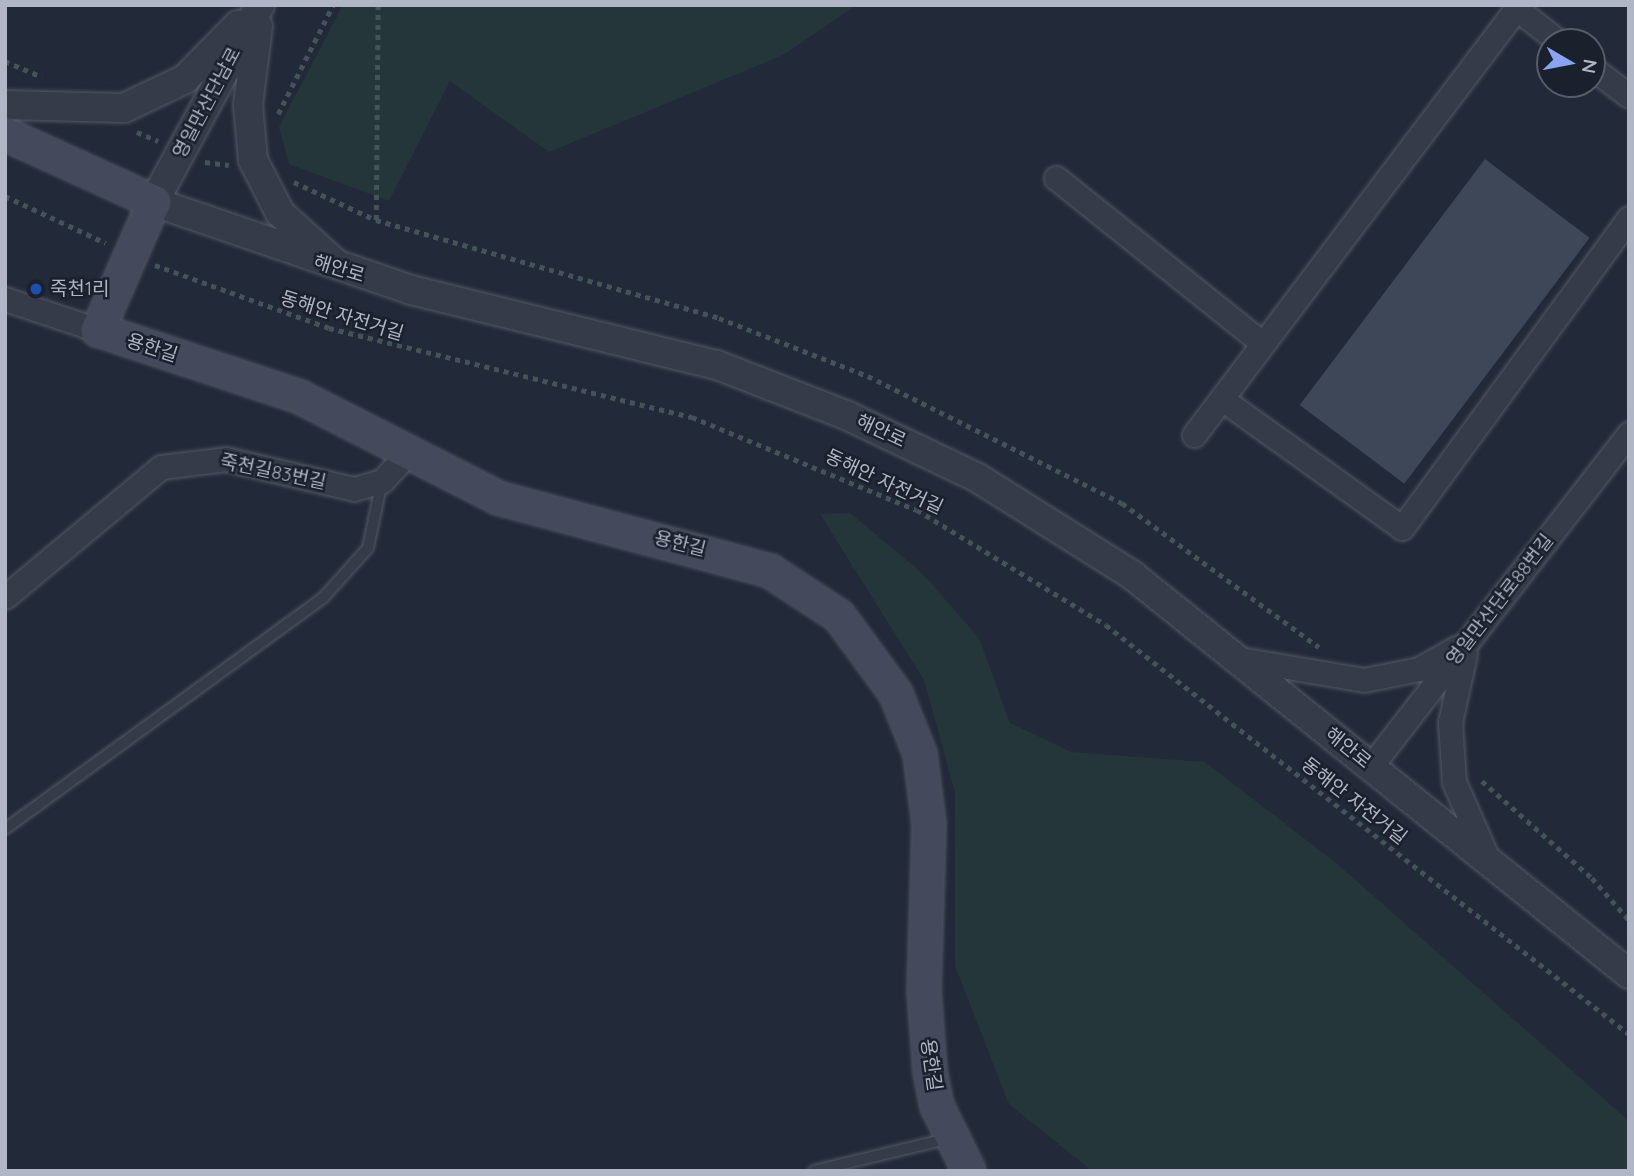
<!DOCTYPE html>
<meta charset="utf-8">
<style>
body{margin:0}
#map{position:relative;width:1634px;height:1176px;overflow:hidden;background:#222938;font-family:Quicksand,"Noto Sans KR",sans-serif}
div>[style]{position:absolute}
.green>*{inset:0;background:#25363a}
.building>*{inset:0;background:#3e4758;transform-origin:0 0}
.path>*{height:4.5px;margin-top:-2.25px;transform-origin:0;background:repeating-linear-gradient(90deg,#435358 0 5px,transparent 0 10px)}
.roads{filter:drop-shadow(0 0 2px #535966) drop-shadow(0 0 2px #535966)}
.service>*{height:10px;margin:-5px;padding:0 5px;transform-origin:5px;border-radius:5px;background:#353b48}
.minor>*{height:23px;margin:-11.5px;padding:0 11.5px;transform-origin:11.5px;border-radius:11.5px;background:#353b48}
.tertiary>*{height:28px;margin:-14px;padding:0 14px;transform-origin:14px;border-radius:14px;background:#353b48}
.secondary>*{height:32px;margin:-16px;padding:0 16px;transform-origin:16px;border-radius:16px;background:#444a5b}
.dots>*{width:19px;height:19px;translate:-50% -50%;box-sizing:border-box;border:4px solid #1b202d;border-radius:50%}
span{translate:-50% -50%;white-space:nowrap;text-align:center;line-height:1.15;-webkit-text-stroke:5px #1b202d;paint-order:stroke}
.street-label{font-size:19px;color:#b0b6c5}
.poi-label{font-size:19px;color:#b0b6c5}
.left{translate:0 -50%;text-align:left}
.frame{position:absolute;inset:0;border:7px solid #b0b6c5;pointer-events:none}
.north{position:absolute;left:1536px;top:28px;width:70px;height:70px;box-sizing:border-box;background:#1b202d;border:2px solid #575c6a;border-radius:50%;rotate:100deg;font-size:19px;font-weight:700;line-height:28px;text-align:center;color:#b0b6c5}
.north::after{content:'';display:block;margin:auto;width:24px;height:32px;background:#87a5f3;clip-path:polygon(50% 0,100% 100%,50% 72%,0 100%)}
</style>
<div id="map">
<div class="green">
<i style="clip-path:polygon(343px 5px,857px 5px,783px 55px,549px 152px,450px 81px,389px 201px,289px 164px,279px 127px)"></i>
<i style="clip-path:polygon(850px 513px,922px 573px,979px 638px,1010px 723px,1071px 752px,1205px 762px,1336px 863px,1629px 1121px,1629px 1171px,1092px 1171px,1009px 1104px,955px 966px,955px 792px,924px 680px,820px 514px)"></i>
</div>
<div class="building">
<i style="left:1485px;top:159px;width:131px;height:308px;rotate:37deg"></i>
</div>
<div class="path">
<i style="left:5px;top:61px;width:40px;rotate:23.4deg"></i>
<i style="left:278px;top:114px;width:122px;rotate:-63.2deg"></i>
<i style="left:137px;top:132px;width:23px;rotate:23deg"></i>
<i style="left:205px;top:162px;width:24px;rotate:7deg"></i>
<i style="left:294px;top:182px;width:90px;rotate:24.9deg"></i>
<i style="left:376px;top:220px;width:357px;rotate:15.9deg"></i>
<i style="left:719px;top:318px;width:160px;rotate:21.3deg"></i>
<i style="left:868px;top:376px;width:284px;rotate:26.6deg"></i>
<i style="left:1122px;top:503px;width:244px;rotate:36.2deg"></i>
<i style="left:5px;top:196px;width:111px;rotate:25deg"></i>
<i style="left:376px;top:220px;width:215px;rotate:-89.5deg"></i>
<i style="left:155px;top:265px;width:185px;rotate:19.9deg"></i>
<i style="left:329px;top:328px;width:374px;rotate:13.8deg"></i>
<i style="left:692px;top:417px;width:243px;rotate:22.5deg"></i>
<i style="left:917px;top:510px;width:221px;rotate:31.3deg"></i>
<i style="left:1106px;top:625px;width:664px;rotate:38.03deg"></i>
<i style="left:1482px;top:781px;width:147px;rotate:41.4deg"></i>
<i style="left:1592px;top:878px;width:56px;rotate:48.6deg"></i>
</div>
<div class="roads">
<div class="service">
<i style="left:5px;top:829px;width:393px;rotate:-36deg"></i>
<i style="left:323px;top:598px;width:67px;rotate:-48deg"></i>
<i style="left:368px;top:548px;width:68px;rotate:-78.2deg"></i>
<i style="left:814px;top:1171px;width:140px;rotate:-13.6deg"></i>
</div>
<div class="minor">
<i style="left:1517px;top:9px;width:53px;rotate:38.2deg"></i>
<i style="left:1592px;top:68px;width:46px;rotate:37.1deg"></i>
<i style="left:1056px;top:178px;width:265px;rotate:38.7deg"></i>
<i style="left:5px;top:299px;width:98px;rotate:18.4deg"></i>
<i style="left:1222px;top:399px;width:221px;rotate:35.6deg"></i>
<i style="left:1402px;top:528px;width:384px;rotate:-53.8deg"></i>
<i style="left:1194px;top:435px;width:539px;rotate:-52.92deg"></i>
<i style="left:5px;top:597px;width:203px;rotate:-39.8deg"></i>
<i style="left:161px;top:467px;width:65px;rotate:-7deg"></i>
<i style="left:226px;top:459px;width:131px;rotate:13.2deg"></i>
<i style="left:354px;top:489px;width:29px;rotate:-16deg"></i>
<i style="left:382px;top:481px;width:37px;rotate:-47deg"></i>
<i style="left:1465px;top:654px;width:70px;rotate:102.4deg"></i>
<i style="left:1450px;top:722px;width:60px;rotate:86.2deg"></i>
<i style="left:1454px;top:782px;width:84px;rotate:66.2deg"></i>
<i style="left:1240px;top:659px;width:126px;rotate:9.6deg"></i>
<i style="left:1364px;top:680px;width:56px;rotate:-11.3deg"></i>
<i style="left:1419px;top:669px;width:43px;rotate:-29.6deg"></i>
<i style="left:1371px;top:766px;width:421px;rotate:-52.2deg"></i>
</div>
<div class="tertiary">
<i style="left:260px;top:5px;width:224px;rotate:118.3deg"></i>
<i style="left:154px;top:202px;width:272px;rotate:18.9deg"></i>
<i style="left:411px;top:290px;width:315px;rotate:13.8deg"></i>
<i style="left:717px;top:365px;width:138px;rotate:21.2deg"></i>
<i style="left:846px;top:415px;width:146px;rotate:25.5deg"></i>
<i style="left:978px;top:478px;width:182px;rotate:32.2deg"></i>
<i style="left:1132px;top:575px;width:637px;rotate:38.76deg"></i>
<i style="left:258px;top:26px;width:80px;rotate:97.2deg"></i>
<i style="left:248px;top:105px;width:55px;rotate:84.8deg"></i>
<i style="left:253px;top:160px;width:59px;rotate:63deg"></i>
<i style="left:280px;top:213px;width:72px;rotate:42.2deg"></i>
<i style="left:5px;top:105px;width:119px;rotate:1.4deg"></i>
<i style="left:124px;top:108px;width:68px;rotate:-25.4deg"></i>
<i style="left:185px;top:79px;width:76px;rotate:-45.5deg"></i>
</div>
<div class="secondary">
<i style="left:5px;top:134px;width:164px;rotate:24.5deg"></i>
<i style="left:154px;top:202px;width:140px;rotate:113.6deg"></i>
<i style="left:98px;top:330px;width:213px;rotate:18.3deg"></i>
<i style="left:300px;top:397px;width:222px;rotate:27deg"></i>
<i style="left:498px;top:498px;width:282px;rotate:15deg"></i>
<i style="left:770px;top:571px;width:82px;rotate:33.1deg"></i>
<i style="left:839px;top:616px;width:97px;rotate:53.8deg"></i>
<i style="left:896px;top:694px;width:65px;rotate:68.2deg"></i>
<i style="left:920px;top:754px;width:71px;rotate:82.7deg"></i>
<i style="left:929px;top:824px;width:166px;rotate:91.7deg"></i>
<i style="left:924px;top:990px;width:81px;rotate:85.8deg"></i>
<i style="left:930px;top:1071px;width:36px;rotate:79deg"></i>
<i style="left:937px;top:1106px;width:72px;rotate:63.8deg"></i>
</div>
</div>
<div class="dots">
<i style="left:36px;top:289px;background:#1a4fb4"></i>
</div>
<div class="street-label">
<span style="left:207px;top:103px;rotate:-62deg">영일만산단남로</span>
<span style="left:339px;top:269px;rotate:17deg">해안로</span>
<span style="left:342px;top:316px;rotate:17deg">동해안 자전거길</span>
<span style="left:152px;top:348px;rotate:18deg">용한길</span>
<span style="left:881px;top:431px;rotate:25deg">해안로</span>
<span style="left:273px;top:472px;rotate:12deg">죽천길83번길</span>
<span style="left:884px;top:482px;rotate:25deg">동해안 자전거길</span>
<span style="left:680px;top:544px;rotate:14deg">용한길</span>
<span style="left:1500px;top:600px;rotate:-52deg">영일만산단로88번길</span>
<span style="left:1348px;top:748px;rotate:39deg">해안로</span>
<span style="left:1354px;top:801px;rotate:38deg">동해안 자전거길</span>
<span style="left:931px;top:1065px;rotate:82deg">용한길</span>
</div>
<div class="poi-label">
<span class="left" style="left:50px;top:289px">죽천1리</span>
</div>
<div class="frame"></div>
<div class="north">N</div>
</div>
